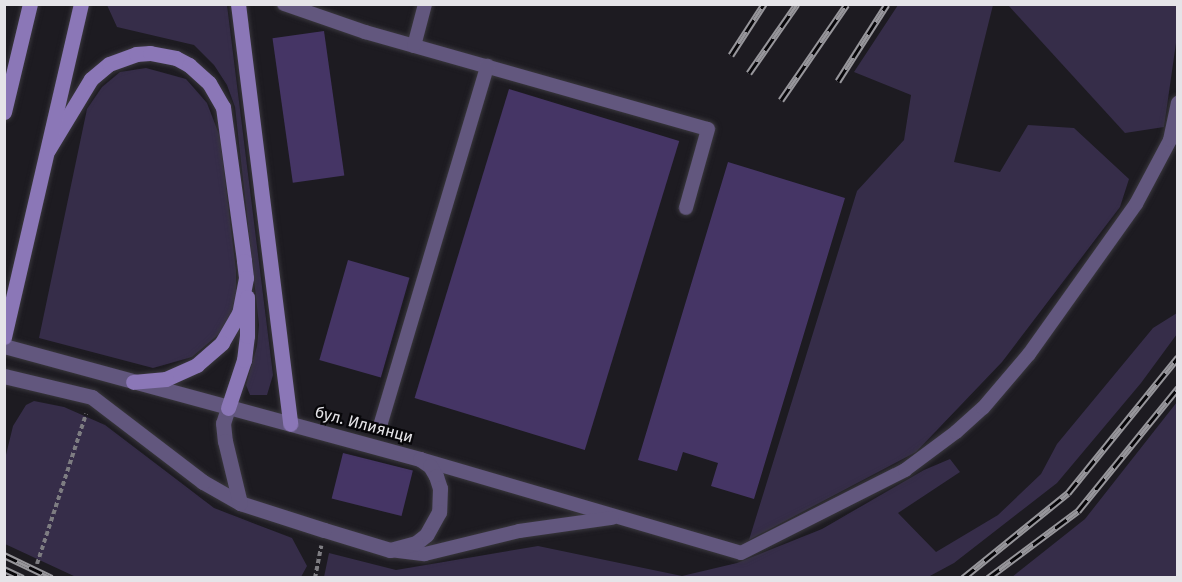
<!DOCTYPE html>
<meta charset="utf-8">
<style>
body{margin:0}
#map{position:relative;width:1182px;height:582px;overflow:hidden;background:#1d1b21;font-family:"Fira Sans",sans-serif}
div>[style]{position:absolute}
.green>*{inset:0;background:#362d49}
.building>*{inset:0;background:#453565;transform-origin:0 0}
.path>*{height:4px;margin-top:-2px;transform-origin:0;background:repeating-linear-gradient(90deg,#7e7d82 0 4.5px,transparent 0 7.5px)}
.roads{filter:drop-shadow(0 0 2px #39373d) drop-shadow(0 0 2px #39373d)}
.service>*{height:14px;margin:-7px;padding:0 7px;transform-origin:7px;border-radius:7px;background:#62577e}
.tertiary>*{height:15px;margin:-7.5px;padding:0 7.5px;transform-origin:7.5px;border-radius:7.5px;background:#62577e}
.secondary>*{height:15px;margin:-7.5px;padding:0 7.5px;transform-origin:7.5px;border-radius:7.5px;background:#8b77b7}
.rail>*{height:7px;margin-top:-3.5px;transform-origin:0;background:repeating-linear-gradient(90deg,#070609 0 14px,#97969b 0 28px);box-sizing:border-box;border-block:2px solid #97969b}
span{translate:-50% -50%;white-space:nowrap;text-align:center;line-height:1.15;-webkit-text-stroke:4.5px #070609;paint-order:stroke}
.street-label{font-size:16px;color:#e5e4e8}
.frame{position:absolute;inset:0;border:6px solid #e5e4e8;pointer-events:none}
</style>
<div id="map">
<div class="green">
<i style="clip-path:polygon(107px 5px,227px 5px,273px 375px,267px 395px,250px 395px,246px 385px,257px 346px,259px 325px,235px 107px,227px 85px,214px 65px,194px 45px,117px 27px)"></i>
<i style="clip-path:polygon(898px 5px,993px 5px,954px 162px,1000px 172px,1028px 125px,1074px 128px,1129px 179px,1120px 207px,1002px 362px,916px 452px,749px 540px,857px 191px,904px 140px,911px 95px,854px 72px)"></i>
<i style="clip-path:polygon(1008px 5px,1177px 5px,1177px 36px,1164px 127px,1125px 133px)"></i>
<i style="clip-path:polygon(146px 68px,186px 79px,207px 103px,220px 137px,236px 270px,236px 306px,219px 334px,192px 357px,153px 368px,39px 338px,87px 109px,102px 87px,120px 72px)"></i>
<i style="clip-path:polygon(1177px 313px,1177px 334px,1141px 383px,1057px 483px,954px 563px,928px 577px,324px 577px,329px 553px,396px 570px,538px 546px,682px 576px,737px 563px,822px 529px,924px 470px,950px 459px,960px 472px,898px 513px,936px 552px,998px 515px,1041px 474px,1057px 444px,1153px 328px)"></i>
<i style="clip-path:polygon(34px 401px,64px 407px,105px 425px,214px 508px,292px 538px,307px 566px,301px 577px,76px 577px,5px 544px,5px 459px,13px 426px,26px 405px)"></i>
<i style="clip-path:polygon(1177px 402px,1177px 577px,1012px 577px,1085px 519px)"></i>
</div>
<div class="building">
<i style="left:324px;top:31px;width:146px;height:52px;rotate:82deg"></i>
<i style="left:509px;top:89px;width:178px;height:323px;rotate:17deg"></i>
<i style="clip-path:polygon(728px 162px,845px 198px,754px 499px,711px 486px,718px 463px,683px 452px,677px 471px,638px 460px)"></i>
<i style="left:348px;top:260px;width:64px;height:104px;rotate:16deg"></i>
<i style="left:343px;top:453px;width:72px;height:47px;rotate:14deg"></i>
</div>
<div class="path">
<i style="left:37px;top:564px;width:158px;rotate:-71.9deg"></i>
<i style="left:315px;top:578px;width:33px;rotate:-79deg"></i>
</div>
<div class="roads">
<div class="service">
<i style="left:284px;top:4px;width:86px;rotate:19.1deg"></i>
<i style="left:365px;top:32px;width:356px;rotate:15.8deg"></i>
<i style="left:708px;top:129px;width:82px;rotate:105.6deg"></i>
<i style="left:414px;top:46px;width:43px;rotate:-75.3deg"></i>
<i style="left:380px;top:426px;width:376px;rotate:-73.4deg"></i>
<i style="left:420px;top:459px;width:334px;rotate:16.3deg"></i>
<i style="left:741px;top:553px;width:184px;rotate:-26.8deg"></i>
<i style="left:905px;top:470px;width:64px;rotate:-36.7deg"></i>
<i style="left:956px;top:432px;width:36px;rotate:-42deg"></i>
<i style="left:983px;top:408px;width:71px;rotate:-49.6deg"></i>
<i style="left:1029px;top:354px;width:184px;rotate:-54.5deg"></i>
<i style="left:1136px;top:204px;width:72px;rotate:-62deg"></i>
<i style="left:1170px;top:140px;width:38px;rotate:-78deg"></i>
<i style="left:390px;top:550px;width:35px;rotate:7deg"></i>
<i style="left:425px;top:554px;width:97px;rotate:-13.7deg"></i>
<i style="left:519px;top:531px;width:94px;rotate:-8deg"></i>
</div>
<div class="tertiary">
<i style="left:4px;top:346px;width:431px;rotate:15.2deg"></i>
<i style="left:420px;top:459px;width:12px;rotate:35deg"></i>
<i style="left:430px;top:466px;width:12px;rotate:59deg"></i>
<i style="left:436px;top:476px;width:13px;rotate:72deg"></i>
<i style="left:440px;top:488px;width:24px;rotate:92deg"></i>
<i style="left:439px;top:512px;width:26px;rotate:119deg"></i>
<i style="left:426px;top:535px;width:13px;rotate:141deg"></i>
<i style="left:416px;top:543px;width:27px;rotate:165deg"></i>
<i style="left:390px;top:550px;width:69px;rotate:-163.1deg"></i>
<i style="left:324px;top:530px;width:88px;rotate:-162.2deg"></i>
<i style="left:240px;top:503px;width:43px;rotate:-150.4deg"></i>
<i style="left:203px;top:482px;width:140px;rotate:-142.6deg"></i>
<i style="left:92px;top:397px;width:90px;rotate:-166.6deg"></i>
<i style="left:228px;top:408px;width:16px;rotate:108deg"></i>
<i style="left:223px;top:423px;width:18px;rotate:84deg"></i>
<i style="left:225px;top:441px;width:64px;rotate:76.4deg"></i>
</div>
<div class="secondary">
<i style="left:238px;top:4px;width:423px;rotate:82.9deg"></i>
<i style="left:4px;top:112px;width:111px;rotate:-76.5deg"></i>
<i style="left:48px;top:150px;width:83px;rotate:-58.8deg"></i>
<i style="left:91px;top:79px;width:23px;rotate:-40deg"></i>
<i style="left:109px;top:64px;width:29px;rotate:-20deg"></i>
<i style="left:136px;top:54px;width:14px;rotate:-4deg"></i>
<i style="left:150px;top:53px;width:26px;rotate:11deg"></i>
<i style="left:176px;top:58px;width:15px;rotate:28deg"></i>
<i style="left:189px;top:65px;width:27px;rotate:42deg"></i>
<i style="left:209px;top:83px;width:28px;rotate:60deg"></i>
<i style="left:223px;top:107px;width:155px;rotate:82.2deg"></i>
<i style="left:244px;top:261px;width:17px;rotate:83deg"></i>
<i style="left:246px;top:278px;width:36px;rotate:101deg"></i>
<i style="left:239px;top:313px;width:34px;rotate:120deg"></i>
<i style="left:222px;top:343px;width:33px;rotate:139deg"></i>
<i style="left:197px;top:365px;width:34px;rotate:156deg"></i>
<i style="left:166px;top:379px;width:33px;rotate:175deg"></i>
<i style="left:4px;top:337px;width:342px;rotate:-77deg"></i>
<i style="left:228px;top:408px;width:51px;rotate:-71.6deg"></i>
<i style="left:244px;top:360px;width:24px;rotate:-83deg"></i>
<i style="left:247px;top:336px;width:39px;rotate:-90deg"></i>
</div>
</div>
<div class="rail">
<i style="left:731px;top:55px;width:61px;rotate:-57.1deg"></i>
<i style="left:749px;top:73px;width:84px;rotate:-55.2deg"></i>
<i style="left:838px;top:81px;width:91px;rotate:-57.5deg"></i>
<i style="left:781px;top:100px;width:116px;rotate:-55.5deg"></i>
<i style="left:4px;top:555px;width:53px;rotate:25.6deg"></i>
<i style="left:4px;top:569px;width:21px;rotate:25deg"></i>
<i style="left:963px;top:578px;width:135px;rotate:-39deg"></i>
<i style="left:1068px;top:493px;width:175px;rotate:-51deg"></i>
<i style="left:988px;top:578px;width:112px;rotate:-36.7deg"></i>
<i style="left:1078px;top:511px;width:159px;rotate:-50.9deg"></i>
</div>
<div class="street-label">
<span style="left:364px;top:425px;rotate:15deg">бул. Илиянци</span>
</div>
<div class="frame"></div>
</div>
